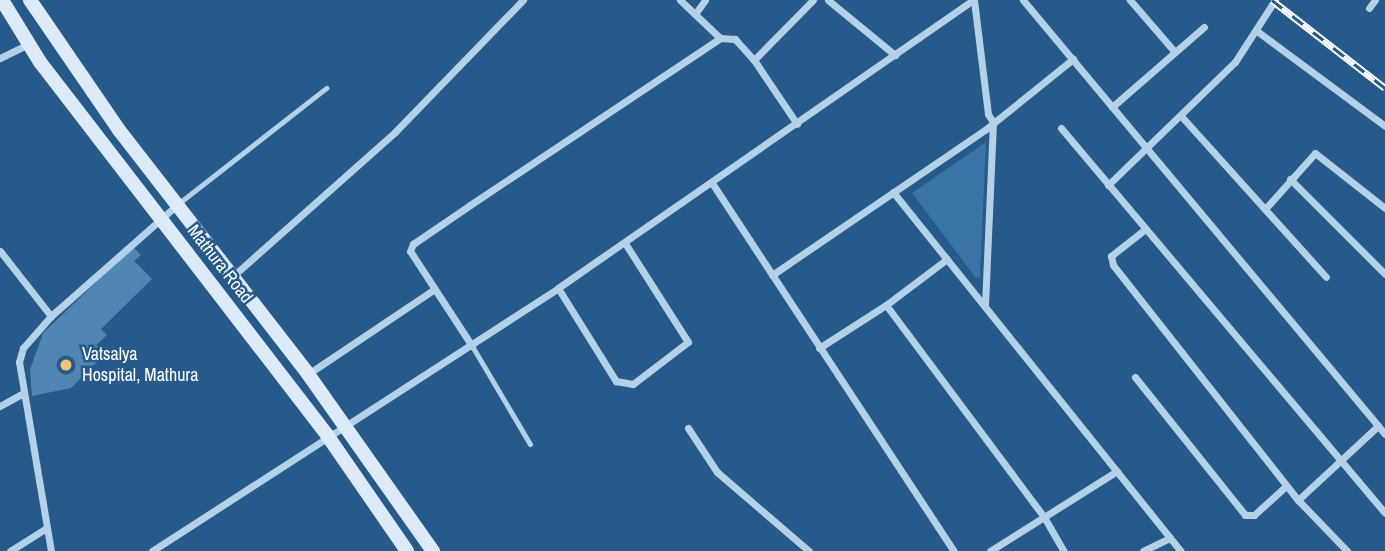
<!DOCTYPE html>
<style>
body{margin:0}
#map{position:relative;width:1385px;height:551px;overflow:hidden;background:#265a8a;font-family:"Archivo Narrow",sans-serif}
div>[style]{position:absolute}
.green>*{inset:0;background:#3a74a6}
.building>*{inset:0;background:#5286b2}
.service>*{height:5px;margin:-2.5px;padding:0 2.5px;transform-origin:2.5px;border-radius:2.5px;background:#b3d1e9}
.minor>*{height:7px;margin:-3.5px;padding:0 3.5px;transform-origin:3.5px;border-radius:3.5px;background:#b3d1e9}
.secondary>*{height:14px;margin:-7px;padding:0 7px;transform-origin:7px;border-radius:7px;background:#ddebf8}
.rail>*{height:7px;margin-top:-3.5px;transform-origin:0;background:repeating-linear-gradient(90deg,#265a8a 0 13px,#fff 0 26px);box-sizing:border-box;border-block:2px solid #fff}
.dots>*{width:19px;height:19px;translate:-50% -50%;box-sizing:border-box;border:4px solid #265a8a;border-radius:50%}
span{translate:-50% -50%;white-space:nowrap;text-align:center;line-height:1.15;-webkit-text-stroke:5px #265a8a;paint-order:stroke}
.street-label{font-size:18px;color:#fff}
.poi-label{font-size:18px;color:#fff}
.left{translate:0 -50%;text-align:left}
</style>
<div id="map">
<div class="green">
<i style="clip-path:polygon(986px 142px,980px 277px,976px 278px,912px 193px)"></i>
</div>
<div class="building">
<i style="clip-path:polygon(133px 247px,141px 255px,134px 261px,152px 279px,101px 329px,107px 335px,96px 345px,105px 354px,71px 388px,32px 396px,30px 370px,43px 333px)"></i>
</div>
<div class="service">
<i style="left:179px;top:203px;width:187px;rotate:-38deg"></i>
<i style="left:472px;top:346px;width:114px;rotate:59.4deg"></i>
</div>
<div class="minor">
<i style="left:680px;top:0;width:55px;rotate:43.5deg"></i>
<i style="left:828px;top:0;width:87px;rotate:39.4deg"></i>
<i style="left:974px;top:0;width:115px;rotate:83deg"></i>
<i style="left:988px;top:114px;width:9px;rotate:58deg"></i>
<i style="left:993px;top:122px;width:183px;rotate:92.5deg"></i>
<i style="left:1023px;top:0;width:565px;rotate:50.17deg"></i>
<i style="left:1130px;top:0;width:67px;rotate:49.2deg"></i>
<i style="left:1369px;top:8px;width:10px;rotate:-53deg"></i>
<i style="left:695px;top:14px;width:17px;rotate:-54deg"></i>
<i style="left:1257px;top:31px;width:159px;rotate:36.6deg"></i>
<i style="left:0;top:58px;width:32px;rotate:-26deg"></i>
<i style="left:754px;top:60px;width:84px;rotate:-45.5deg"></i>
<i style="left:1112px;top:107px;width:122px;rotate:-41deg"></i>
<i style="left:1182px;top:117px;width:215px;rotate:48deg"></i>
<i style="left:1061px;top:128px;width:503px;rotate:49.92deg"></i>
<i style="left:1290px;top:179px;width:134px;rotate:45deg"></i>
<i style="left:712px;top:183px;width:440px;rotate:56.7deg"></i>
<i style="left:1108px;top:185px;width:177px;rotate:-44.1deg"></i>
<i style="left:1235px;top:62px;width:74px;rotate:-57.2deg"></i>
<i style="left:893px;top:192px;width:460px;rotate:51.3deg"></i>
<i style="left:1265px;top:209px;width:75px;rotate:-48.2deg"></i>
<i style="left:1315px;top:153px;width:89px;rotate:38.2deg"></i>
<i style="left:1144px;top:230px;width:42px;rotate:141.8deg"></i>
<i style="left:1111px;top:256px;width:9px;rotate:77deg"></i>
<i style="left:1113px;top:265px;width:299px;rotate:51.8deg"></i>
<i style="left:1298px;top:500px;width:71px;rotate:46.1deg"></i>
<i style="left:0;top:251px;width:83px;rotate:51.9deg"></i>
<i style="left:947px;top:259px;width:76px;rotate:143deg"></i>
<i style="left:886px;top:305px;width:264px;rotate:53.3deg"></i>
<i style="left:1044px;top:517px;width:39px;rotate:60deg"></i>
<i style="left:772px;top:275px;width:259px;rotate:-34.3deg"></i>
<i style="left:986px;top:129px;width:112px;rotate:-38.8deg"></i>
<i style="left:233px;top:276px;width:217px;rotate:-41.6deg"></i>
<i style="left:395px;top:132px;width:184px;rotate:-45.9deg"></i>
<i style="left:558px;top:288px;width:110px;rotate:58.1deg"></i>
<i style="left:616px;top:381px;width:17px;rotate:10deg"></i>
<i style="left:633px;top:384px;width:69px;rotate:-37.4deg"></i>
<i style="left:688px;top:342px;width:117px;rotate:-122.5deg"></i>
<i style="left:472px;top:346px;width:113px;rotate:-123.1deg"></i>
<i style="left:410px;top:251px;width:8px;rotate:-67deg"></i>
<i style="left:413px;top:244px;width:69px;rotate:-34.4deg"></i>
<i style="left:470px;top:205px;width:301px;rotate:-33.7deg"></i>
<i style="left:720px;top:38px;width:15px;rotate:4deg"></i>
<i style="left:735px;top:39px;width:28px;rotate:48deg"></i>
<i style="left:754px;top:60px;width:77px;rotate:56.1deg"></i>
<i style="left:819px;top:348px;width:80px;rotate:-32.7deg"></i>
<i style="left:308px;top:374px;width:151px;rotate:-33.9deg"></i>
<i style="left:1135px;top:377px;width:176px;rotate:51.4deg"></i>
<i style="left:1245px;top:515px;width:9px"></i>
<i style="left:1254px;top:515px;width:43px;rotate:-42.2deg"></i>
<i style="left:0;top:406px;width:26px;rotate:-29deg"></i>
<i style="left:688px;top:428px;width:53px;rotate:56.6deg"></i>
<i style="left:717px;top:472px;width:121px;rotate:40.7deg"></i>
<i style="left:1298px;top:500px;width:109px;rotate:-42.8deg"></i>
<i style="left:10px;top:551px;width:41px;rotate:-32.2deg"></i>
<i style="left:51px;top:551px;width:192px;rotate:-99.6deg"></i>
<i style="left:19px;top:362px;width:15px;rotate:-74deg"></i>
<i style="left:23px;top:348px;width:43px;rotate:-48.8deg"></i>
<i style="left:51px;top:316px;width:169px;rotate:-41.4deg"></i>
<i style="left:152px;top:551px;width:484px;rotate:-32.9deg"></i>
<i style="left:558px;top:288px;width:505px;rotate:-34.76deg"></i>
<i style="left:990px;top:551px;width:150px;rotate:-32.2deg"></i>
<i style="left:1143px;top:551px;width:30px;rotate:-26deg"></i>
</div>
<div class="secondary">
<i style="left:2px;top:0;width:73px;rotate:58.5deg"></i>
<i style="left:40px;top:62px;width:471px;rotate:52.4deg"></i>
<i style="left:327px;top:435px;width:141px;rotate:55.4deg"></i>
<i style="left:30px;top:0;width:158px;rotate:55.6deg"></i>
<i style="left:119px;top:130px;width:309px;rotate:52.2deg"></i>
<i style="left:308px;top:374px;width:217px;rotate:54.8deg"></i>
</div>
<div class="rail">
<i style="left:1272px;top:0;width:143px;rotate:37.9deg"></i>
</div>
<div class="dots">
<i style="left:66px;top:365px;background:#f3c478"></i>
</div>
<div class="street-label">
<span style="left:220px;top:264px;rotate:52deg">Mathura Road</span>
</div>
<div class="poi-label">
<span class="left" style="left:82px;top:365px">Vatsalya<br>Hospital, Mathura</span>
</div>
</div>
